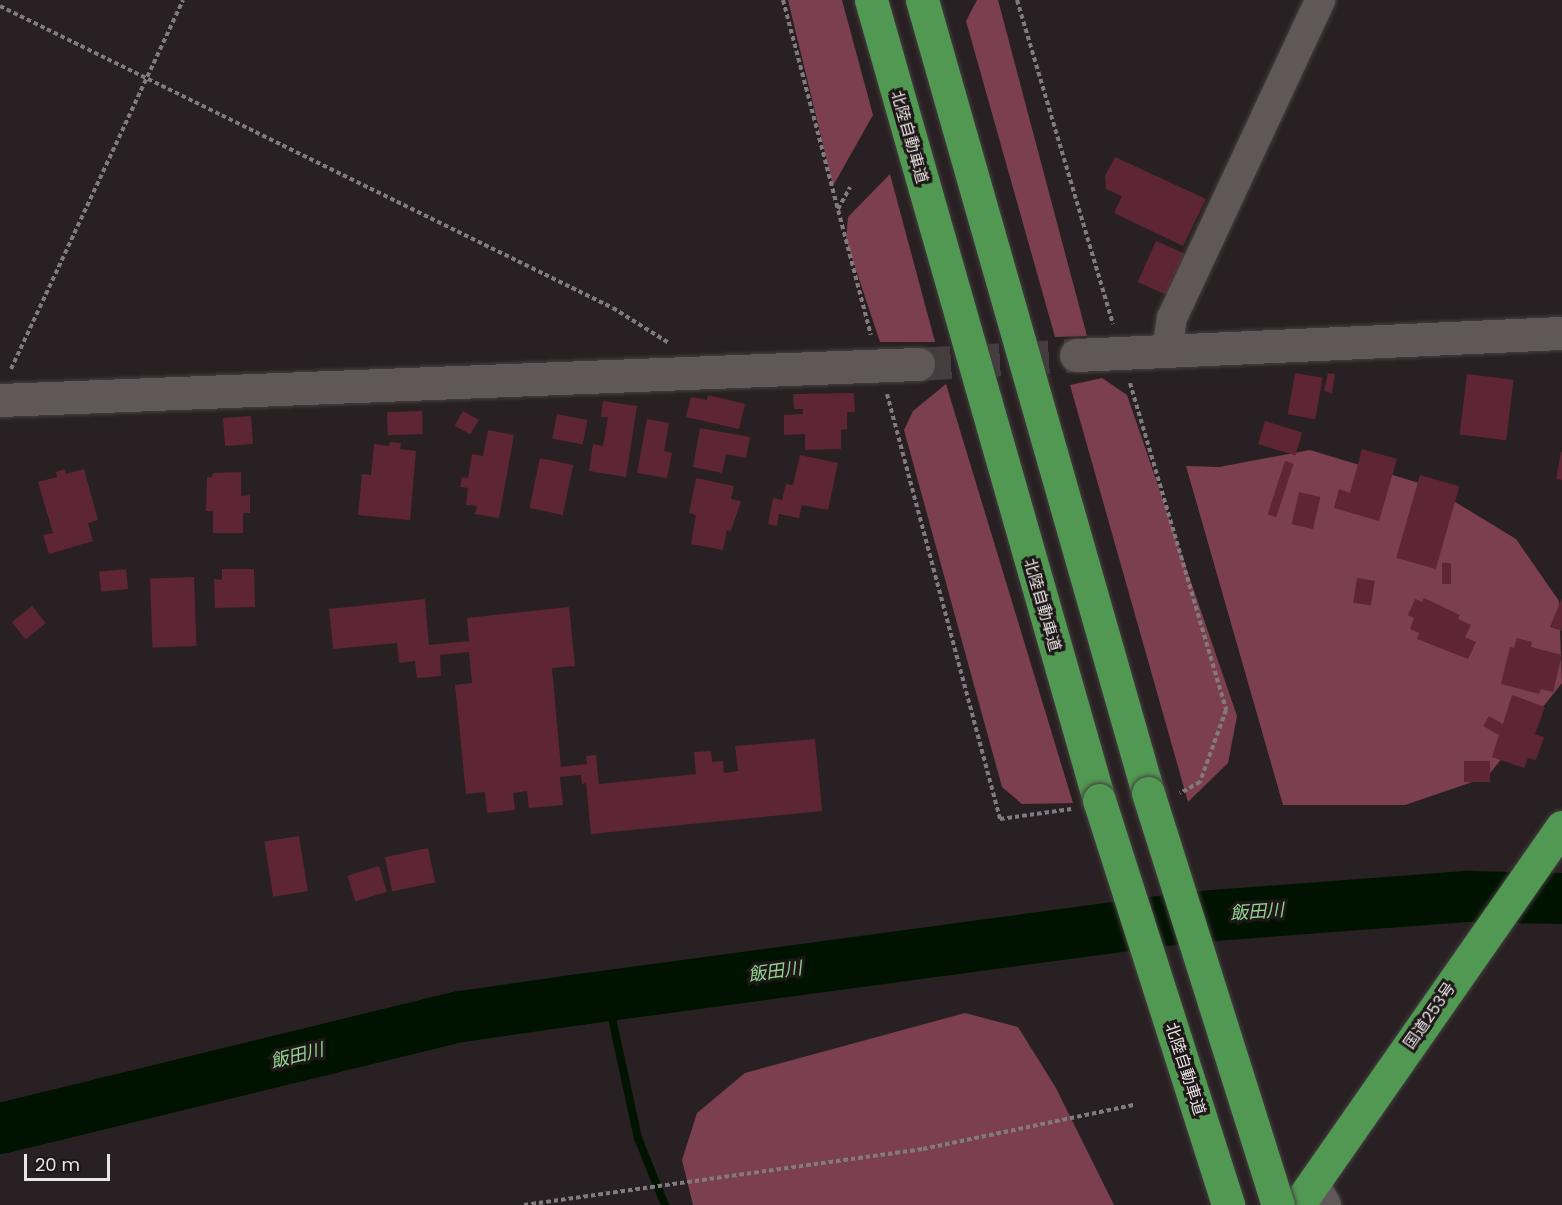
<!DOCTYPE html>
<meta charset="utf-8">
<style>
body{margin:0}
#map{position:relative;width:1562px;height:1205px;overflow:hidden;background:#282022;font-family:Poppins,"Noto Sans JP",sans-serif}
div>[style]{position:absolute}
.forest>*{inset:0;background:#7b3f4f}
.stream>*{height:8px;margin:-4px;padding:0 4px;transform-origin:4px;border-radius:4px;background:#001301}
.river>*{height:51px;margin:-25.5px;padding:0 25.5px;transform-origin:25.5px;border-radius:25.5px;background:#001301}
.building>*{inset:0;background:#5e2535;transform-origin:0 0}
.secondary-tunnel>*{height:33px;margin-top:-16.5px;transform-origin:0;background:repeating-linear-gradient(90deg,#453d3f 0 33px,transparent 0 49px)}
.path>*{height:4px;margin-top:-2px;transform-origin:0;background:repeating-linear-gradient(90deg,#827b7d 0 4.5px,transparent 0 7.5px)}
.roads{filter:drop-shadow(0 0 2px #443e3f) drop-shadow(0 0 2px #443e3f)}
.street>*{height:30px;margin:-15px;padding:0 15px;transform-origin:15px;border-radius:15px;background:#605759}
.secondary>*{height:33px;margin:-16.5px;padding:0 16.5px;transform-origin:16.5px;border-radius:16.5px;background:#605759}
.highway>*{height:33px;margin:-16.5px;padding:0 16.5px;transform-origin:16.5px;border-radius:16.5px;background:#519852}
.bridges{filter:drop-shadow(0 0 2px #443e3f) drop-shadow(0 0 2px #443e3f)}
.highway-bridge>*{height:33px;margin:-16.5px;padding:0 16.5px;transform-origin:16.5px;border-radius:16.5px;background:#519852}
span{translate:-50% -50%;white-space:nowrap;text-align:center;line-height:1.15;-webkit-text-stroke:6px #1e1718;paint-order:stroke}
.street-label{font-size:16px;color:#eae4e5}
.water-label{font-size:18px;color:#91d390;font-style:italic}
.scale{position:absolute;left:24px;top:1154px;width:86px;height:27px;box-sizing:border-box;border:3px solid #eae4e5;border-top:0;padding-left:8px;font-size:18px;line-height:21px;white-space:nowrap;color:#eae4e5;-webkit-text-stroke:4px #1e1718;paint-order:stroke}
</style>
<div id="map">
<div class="forest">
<i style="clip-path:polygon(788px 0,842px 0,873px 115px,833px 186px)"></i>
<i style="clip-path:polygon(977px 0,998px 0,1087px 336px,1055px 337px,966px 21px)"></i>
<i style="clip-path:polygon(890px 174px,935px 342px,880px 342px,846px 240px,848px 217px)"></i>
<i style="clip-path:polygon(1102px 378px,1127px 395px,1237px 716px,1228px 763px,1188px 802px,1070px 385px)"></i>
<i style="clip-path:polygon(946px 384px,1073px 803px,1022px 804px,1002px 787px,904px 430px,913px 411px)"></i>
<i style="clip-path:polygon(1310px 450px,1429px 486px,1516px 539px,1559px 601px,1562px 683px,1487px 777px,1405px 805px,1283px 805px,1186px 466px,1219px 467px)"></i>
<i style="clip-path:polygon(965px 1013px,1018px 1027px,1056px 1088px,1114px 1205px,693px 1205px,682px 1160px,697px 1113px,745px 1073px)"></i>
</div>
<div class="stream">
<i style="left:607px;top:995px;width:146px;rotate:77.8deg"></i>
<i style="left:638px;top:1138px;width:72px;rotate:68.1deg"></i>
</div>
<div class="river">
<i style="left:0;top:1128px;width:474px;rotate:-13.7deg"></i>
<i style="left:461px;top:1016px;width:119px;rotate:-8.2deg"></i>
<i style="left:579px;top:999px;width:614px;rotate:-7.68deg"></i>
<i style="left:1187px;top:917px;width:283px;rotate:-4.3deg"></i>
<i style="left:1469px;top:896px;width:93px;rotate:1.2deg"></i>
</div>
<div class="building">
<i style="clip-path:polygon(1115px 157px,1206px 199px,1183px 246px,1114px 213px,1122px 196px,1106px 189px,1105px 176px)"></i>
<i style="left:1156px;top:241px;width:32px;height:45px;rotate:24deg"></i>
<i style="left:1295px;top:373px;width:28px;height:42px;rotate:10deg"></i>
<i style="clip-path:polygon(1328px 373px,1335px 374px,1332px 393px,1324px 391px)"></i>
<i style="left:1467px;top:374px;width:47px;height:61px;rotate:7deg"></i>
<i style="clip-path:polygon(854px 393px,855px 412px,847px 412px,847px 429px,841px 430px,841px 449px,805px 450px,805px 434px,784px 435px,784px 415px,803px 414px,803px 409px,794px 409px,793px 394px)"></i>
<i style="clip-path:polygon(708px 395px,745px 404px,739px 429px,686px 417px,691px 397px,707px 400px)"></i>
<i style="clip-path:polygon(603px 401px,637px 406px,626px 477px,589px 471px,593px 444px,603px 446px,608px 417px,601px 417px)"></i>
<i style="left:422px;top:411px;width:23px;height:35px;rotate:88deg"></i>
<i style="left:463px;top:411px;width:18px;height:17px;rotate:29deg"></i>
<i style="left:557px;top:414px;width:31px;height:25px;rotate:11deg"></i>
<i style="left:251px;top:416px;width:28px;height:28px;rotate:86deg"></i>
<i style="clip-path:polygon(647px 419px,669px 423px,664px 451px,672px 453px,667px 478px,637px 473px)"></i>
<i style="left:1265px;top:421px;width:39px;height:24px;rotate:17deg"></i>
<i style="clip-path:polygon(700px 428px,750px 437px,746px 458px,726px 454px,722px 473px,693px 467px)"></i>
<i style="clip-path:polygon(488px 430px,514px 435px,499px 518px,475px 514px,477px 506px,466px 505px,468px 488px,460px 487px,462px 477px,468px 478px,472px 454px,483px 456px)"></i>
<i style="clip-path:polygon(390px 442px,401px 443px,400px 449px,416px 451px,410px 520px,358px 515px,362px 474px,371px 475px,374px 444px,389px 446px)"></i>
<i style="clip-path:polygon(1362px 449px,1397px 459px,1379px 521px,1334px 508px,1339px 489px,1350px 493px)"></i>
<i style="clip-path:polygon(1561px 452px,1562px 452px,1562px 480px,1556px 479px)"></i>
<i style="clip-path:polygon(800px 455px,838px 463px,828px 510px,802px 505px,799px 518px,779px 514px,777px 526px,768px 524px,773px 498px,782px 500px,786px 484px,793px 485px)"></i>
<i style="left:540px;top:458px;width:34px;height:51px;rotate:12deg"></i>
<i style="left:1285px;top:461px;width:9px;height:56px;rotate:18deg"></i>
<i style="clip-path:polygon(65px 469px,66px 474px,84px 469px,98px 520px,88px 523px,93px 541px,49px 554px,43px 535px,53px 533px,38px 482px,57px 477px,56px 472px)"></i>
<i style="clip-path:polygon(241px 472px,241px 496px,250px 495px,250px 513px,243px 513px,243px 533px,213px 533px,213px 511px,206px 511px,207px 477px,212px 477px,213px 473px)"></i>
<i style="left:1420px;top:475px;width:41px;height:86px;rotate:16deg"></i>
<i style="clip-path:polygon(696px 478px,734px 486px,731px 499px,741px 501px,731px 531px,727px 530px,723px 550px,691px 544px,696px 515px,689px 513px)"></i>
<i style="left:1299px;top:492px;width:22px;height:33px;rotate:13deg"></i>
<i style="left:1442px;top:563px;width:9px;height:21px"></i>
<i style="left:126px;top:569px;width:20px;height:27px;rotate:84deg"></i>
<i style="clip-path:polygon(222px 569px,254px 569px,255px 607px,215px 608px,214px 579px,222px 580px)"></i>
<i style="left:194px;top:577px;width:69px;height:44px;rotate:88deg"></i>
<i style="left:1357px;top:578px;width:18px;height:25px;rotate:9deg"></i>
<i style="clip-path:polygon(1424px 598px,1460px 615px,1458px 619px,1471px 625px,1465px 637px,1476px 642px,1468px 659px,1417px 639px,1419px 633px,1410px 629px,1414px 618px,1408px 615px,1415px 599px,1422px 602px)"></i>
<i style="clip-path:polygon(1562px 598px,1562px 631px,1550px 627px)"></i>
<i style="clip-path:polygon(425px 599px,429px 645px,469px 641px,467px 618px,569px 607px,575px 666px,552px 668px,561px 767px,587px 764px,586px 756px,596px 755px,599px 784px,696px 774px,694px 752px,711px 751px,712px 762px,723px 761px,724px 773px,738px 771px,735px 746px,815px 739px,822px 811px,591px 834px,586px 783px,582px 784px,581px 775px,560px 777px,563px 805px,529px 808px,527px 791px,513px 793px,515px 810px,487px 813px,485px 792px,466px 794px,455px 685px,472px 683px,469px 652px,440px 655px,441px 676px,417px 678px,415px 661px,399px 663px,397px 643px,333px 649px,329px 609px)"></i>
<i style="left:32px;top:606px;width:22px;height:26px;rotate:51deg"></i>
<i style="clip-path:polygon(1517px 638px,1532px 642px,1531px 647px,1562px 655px,1553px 692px,1541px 689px,1539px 694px,1501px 684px,1510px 647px,1514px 648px)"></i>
<i style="clip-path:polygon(1512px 695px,1545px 707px,1535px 734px,1544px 737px,1536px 760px,1528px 758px,1524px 768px,1492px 757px,1499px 735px,1483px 726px,1489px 716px,1503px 724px)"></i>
<i style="left:1490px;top:761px;width:21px;height:26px;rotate:90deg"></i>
<i style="left:299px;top:836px;width:56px;height:35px;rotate:81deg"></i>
<i style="left:428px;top:848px;width:35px;height:44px;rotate:78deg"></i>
<i style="left:379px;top:866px;width:27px;height:33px;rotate:73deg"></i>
</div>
<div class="secondary-tunnel">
<i style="left:918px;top:364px;width:158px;rotate:-3.3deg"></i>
</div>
<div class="path">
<i style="left:783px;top:0;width:346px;rotate:75.3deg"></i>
<i style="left:1017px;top:0;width:338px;rotate:73.5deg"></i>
<i style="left:0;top:6px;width:683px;rotate:26.23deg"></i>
<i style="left:613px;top:308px;width:66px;rotate:32deg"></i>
<i style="left:838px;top:209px;width:25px;rotate:-61deg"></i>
<i style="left:11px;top:369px;width:407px;rotate:-65deg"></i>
<i style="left:1130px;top:383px;width:341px;rotate:73.6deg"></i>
<i style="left:1226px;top:710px;width:77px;rotate:109.9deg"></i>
<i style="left:1200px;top:782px;width:23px;rotate:151deg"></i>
<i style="left:887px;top:394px;width:440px;rotate:75.1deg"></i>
<i style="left:1000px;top:819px;width:72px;rotate:-8deg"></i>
<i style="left:524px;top:1205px;width:403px;rotate:-8deg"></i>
<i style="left:923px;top:1149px;width:215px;rotate:-11.8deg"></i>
</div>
<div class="roads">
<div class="street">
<i style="left:1167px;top:352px;width:34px;rotate:-82deg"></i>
<i style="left:1172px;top:318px;width:351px;rotate:-65deg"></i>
<i style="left:1314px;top:1183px;width:25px;rotate:61deg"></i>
</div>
<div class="secondary">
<i style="left:1076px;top:355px;width:486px;rotate:-2.6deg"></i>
<i style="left:0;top:400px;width:919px;rotate:-2.25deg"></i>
</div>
<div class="highway">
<i style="left:871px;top:0;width:832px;rotate:74.09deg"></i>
<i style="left:922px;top:0;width:825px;rotate:74.09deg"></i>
<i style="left:1298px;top:1205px;width:461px;rotate:-55.1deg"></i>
</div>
</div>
<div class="bridges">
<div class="highway-bridge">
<i style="left:1148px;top:793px;width:432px;rotate:72.5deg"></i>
<i style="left:1099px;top:800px;width:425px;rotate:72.3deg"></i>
</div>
</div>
<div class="street-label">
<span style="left:909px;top:137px;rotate:74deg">北陸自動車道</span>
<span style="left:1042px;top:605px;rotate:74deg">北陸自動車道</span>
<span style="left:1430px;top:1016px;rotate:-55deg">国道253号</span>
<span style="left:1185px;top:1069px;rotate:72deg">北陸自動車道</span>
</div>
<div class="water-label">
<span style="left:1257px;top:912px;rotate:-4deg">飯田川</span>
<span style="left:775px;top:972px;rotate:-8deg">飯田川</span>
<span style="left:297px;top:1056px;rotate:-14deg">飯田川</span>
</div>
<div class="scale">20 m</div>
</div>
